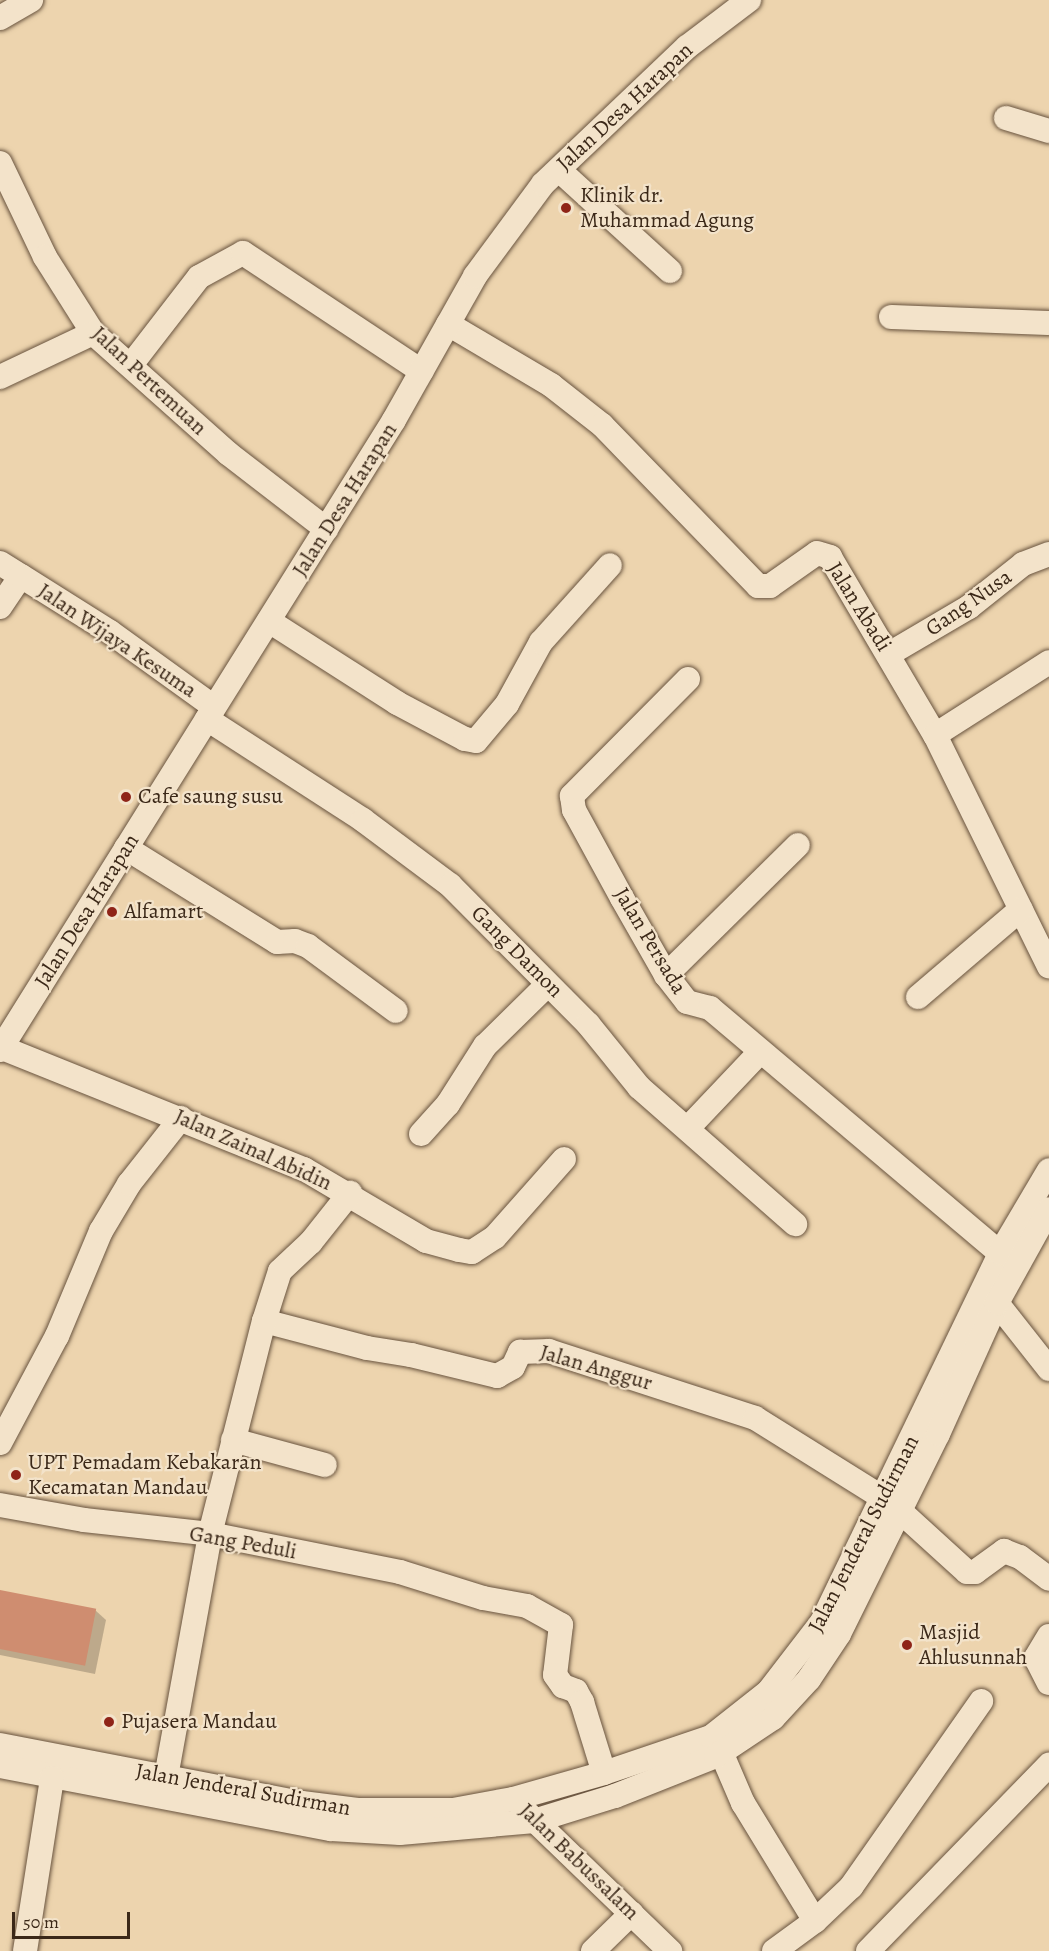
<!DOCTYPE html>
<style>
body{margin:0}
#map{position:relative;width:1049px;height:1951px;overflow:hidden;background:#edd4ae;font-family:Alegreya,serif}
div>[style]{position:absolute}
.shadow>*{inset:0;background:#0003}
.building>*{inset:0;background:#cf8d70;transform-origin:0 0}
.roads{filter:drop-shadow(0 0 2px #68533e) drop-shadow(0 0 2px #68533e)}
.minor>*{height:24px;margin:-12px;padding:0 12px;transform-origin:12px;border-radius:12px;background:#f3e3ca}
.dots>*{width:16px;height:16px;translate:-50% -50%;box-sizing:border-box;border:3px solid #f3e3ca;border-radius:50%}
span{translate:-50% -50%;white-space:nowrap;text-align:center;line-height:1.15;-webkit-text-stroke:4.5px #f3e3ca;paint-order:stroke}
.street-label{font-size:22px;color:#3b2818}
.poi-label{font-size:22px;color:#3b2818}
.left{translate:0 -50%;text-align:left}
.scale{position:absolute;left:12px;top:1912px;width:118px;height:27px;box-sizing:border-box;border:3px solid #3b2818;border-top:0;padding-left:8px;font-size:18px;line-height:21px;white-space:nowrap;color:#3b2818;-webkit-text-stroke:4px #f3e3ca;paint-order:stroke}
</style>
<div id="map">
<div class="shadow">
<i style="clip-path:polygon(0 1591px,95px 1610px,106px 1620px,95px 1674px,0 1655px)"></i>
</div>
<div class="building">
<i style="left:0;top:1590px;width:98px;height:58px;rotate:11deg"></i>
</div>
<div class="roads">
<div class="minor">
<i style="left:0;top:18px;width:36px;rotate:-30deg"></i>
<i style="left:1006px;top:118px;width:45px;rotate:16.8deg"></i>
<i style="left:0;top:163px;width:104px;rotate:64.4deg"></i>
<i style="left:45px;top:257px;width:90px;rotate:57.7deg"></i>
<i style="left:93px;top:333px;width:182px;rotate:41.7deg"></i>
<i style="left:229px;top:454px;width:123px;rotate:37.7deg"></i>
<i style="left:559px;top:170px;width:150px;rotate:42.3deg"></i>
<i style="left:891px;top:317px;width:158px;rotate:2.2deg"></i>
<i style="left:448px;top:324px;width:120px;rotate:30.6deg"></i>
<i style="left:551px;top:385px;width:65px;rotate:38.1deg"></i>
<i style="left:602px;top:425px;width:224px;rotate:45.9deg"></i>
<i style="left:758px;top:586px;width:12px"></i>
<i style="left:770px;top:586px;width:57px;rotate:-35.1deg"></i>
<i style="left:817px;top:553px;width:14px;rotate:17deg"></i>
<i style="left:830px;top:557px;width:207px;rotate:59.5deg"></i>
<i style="left:935px;top:735px;width:258px;rotate:63.8deg"></i>
<i style="left:131px;top:365px;width:111px;rotate:-52.3deg"></i>
<i style="left:199px;top:277px;width:50px;rotate:-28.6deg"></i>
<i style="left:243px;top:253px;width:214px;rotate:33.5deg"></i>
<i style="left:0;top:377px;width:103px;rotate:-25.3deg"></i>
<i style="left:0;top:563px;width:25px;rotate:32deg"></i>
<i style="left:0;top:607px;width:37px;rotate:-56deg"></i>
<i style="left:21px;top:576px;width:105px;rotate:32.2deg"></i>
<i style="left:110px;top:632px;width:128px;rotate:35.8deg"></i>
<i style="left:269px;top:621px;width:152px;rotate:32.6deg"></i>
<i style="left:397px;top:703px;width:77px;rotate:27.9deg"></i>
<i style="left:465px;top:739px;width:11px;rotate:10deg"></i>
<i style="left:476px;top:741px;width:48px;rotate:-50deg"></i>
<i style="left:507px;top:704px;width:71px;rotate:-61.3deg"></i>
<i style="left:541px;top:642px;width:103px;rotate:-48.1deg"></i>
<i style="left:889px;top:654px;width:93px;rotate:-30.4deg"></i>
<i style="left:969px;top:607px;width:69px;rotate:-38.5deg"></i>
<i style="left:1023px;top:564px;width:28px;rotate:-21deg"></i>
<i style="left:688px;top:679px;width:165px;rotate:134.8deg"></i>
<i style="left:572px;top:796px;width:14px;rotate:82deg"></i>
<i style="left:574px;top:810px;width:100px;rotate:61.4deg"></i>
<i style="left:622px;top:898px;width:89px;rotate:60.3deg"></i>
<i style="left:666px;top:975px;width:34px;rotate:52deg"></i>
<i style="left:687px;top:1002px;width:24px;rotate:15deg"></i>
<i style="left:710px;top:1008px;width:380px;rotate:40.2deg"></i>
<i style="left:207px;top:719px;width:186px;rotate:32.9deg"></i>
<i style="left:363px;top:820px;width:109px;rotate:36.8deg"></i>
<i style="left:450px;top:885px;width:196px;rotate:45.2deg"></i>
<i style="left:588px;top:1024px;width:81px;rotate:51deg"></i>
<i style="left:639px;top:1087px;width:208px;rotate:41.3deg"></i>
<i style="left:935px;top:735px;width:135px;rotate:-32.6deg"></i>
<i style="left:126px;top:848px;width:178px;rotate:31.9deg"></i>
<i style="left:277px;top:942px;width:18px;rotate:-3deg"></i>
<i style="left:295px;top:941px;width:14px;rotate:21deg"></i>
<i style="left:308px;top:946px;width:109px;rotate:36.5deg"></i>
<i style="left:666px;top:975px;width:185px;rotate:-44.6deg"></i>
<i style="left:918px;top:997px;width:135px;rotate:-40.5deg"></i>
<i style="left:0;top:1047px;width:328px;rotate:21.9deg"></i>
<i style="left:304px;top:1169px;width:142px;rotate:30.5deg"></i>
<i style="left:426px;top:1241px;width:34px;rotate:15deg"></i>
<i style="left:459px;top:1250px;width:13px;rotate:9deg"></i>
<i style="left:472px;top:1252px;width:27px;rotate:-33deg"></i>
<i style="left:495px;top:1237px;width:104px;rotate:-48.5deg"></i>
<i style="left:0;top:1050px;width:743px;rotate:-57.98deg"></i>
<i style="left:394px;top:420px;width:165px;rotate:-60.6deg"></i>
<i style="left:475px;top:276px;width:114px;rotate:-53.5deg"></i>
<i style="left:543px;top:184px;width:199px;rotate:-43.6deg"></i>
<i style="left:687px;top:47px;width:78px;rotate:-37.2deg"></i>
<i style="left:688px;top:1128px;width:105px;rotate:-46.5deg"></i>
<i style="left:421px;top:1134px;width:40px;rotate:-48deg"></i>
<i style="left:448px;top:1104px;width:69px;rotate:-57.5deg"></i>
<i style="left:485px;top:1046px;width:88px;rotate:-44.5deg"></i>
<i style="left:997px;top:1303px;width:84px;rotate:51.8deg"></i>
<i style="left:264px;top:1321px;width:106px;rotate:14.7deg"></i>
<i style="left:367px;top:1348px;width:45px;rotate:9deg"></i>
<i style="left:411px;top:1355px;width:89px;rotate:13.7deg"></i>
<i style="left:497px;top:1376px;width:18px;rotate:-29deg"></i>
<i style="left:513px;top:1367px;width:17px;rotate:-65deg"></i>
<i style="left:520px;top:1352px;width:29px;rotate:-2deg"></i>
<i style="left:549px;top:1351px;width:217px;rotate:18deg"></i>
<i style="left:755px;top:1418px;width:151px;rotate:32deg"></i>
<i style="left:233px;top:1440px;width:95px;rotate:15.2deg"></i>
<i style="left:0;top:1443px;width:121px;rotate:-62deg"></i>
<i style="left:57px;top:1336px;width:114px;rotate:-67.3deg"></i>
<i style="left:101px;top:1231px;width:55px;rotate:-59.2deg"></i>
<i style="left:129px;top:1184px;width:84px;rotate:-51.8deg"></i>
<i style="left:0;top:1505px;width:85px;rotate:10.1deg"></i>
<i style="left:84px;top:1520px;width:127px;rotate:6.3deg"></i>
<i style="left:210px;top:1534px;width:194px;rotate:11.3deg"></i>
<i style="left:400px;top:1572px;width:87px;rotate:17.4deg"></i>
<i style="left:483px;top:1598px;width:45px;rotate:10.3deg"></i>
<i style="left:527px;top:1606px;width:39px;rotate:29deg"></i>
<i style="left:561px;top:1625px;width:50px;rotate:96.8deg"></i>
<i style="left:555px;top:1675px;width:14px;rotate:54deg"></i>
<i style="left:563px;top:1686px;width:14px;rotate:21deg"></i>
<i style="left:576px;top:1691px;width:13px;rotate:61deg"></i>
<i style="left:582px;top:1702px;width:74px;rotate:72.8deg"></i>
<i style="left:901px;top:1512px;width:89px;rotate:42.3deg"></i>
<i style="left:967px;top:1572px;width:8px"></i>
<i style="left:975px;top:1572px;width:36px;rotate:-36deg"></i>
<i style="left:1004px;top:1551px;width:17px;rotate:21deg"></i>
<i style="left:1020px;top:1557px;width:36px;rotate:37deg"></i>
<i style="left:1049px;top:1636px;width:26px;rotate:121deg"></i>
<i style="left:1036px;top:1658px;width:28px;rotate:63deg"></i>
<i style="left:0;top:1745px;width:308px;rotate:10.9deg"></i>
<i style="left:302px;top:1803px;width:56px;rotate:7.1deg"></i>
<i style="left:358px;top:1810px;width:95px"></i>
<i style="left:453px;top:1810px;width:61px;rotate:-10.4deg"></i>
<i style="left:513px;top:1799px;width:95px;rotate:-15.9deg"></i>
<i style="left:604px;top:1773px;width:113px;rotate:-18.6deg"></i>
<i style="left:711px;top:1737px;width:73px;rotate:-38.3deg"></i>
<i style="left:768px;top:1692px;width:88px;rotate:-52.4deg"></i>
<i style="left:822px;top:1622px;width:410px;rotate:-64.2deg"></i>
<i style="left:1000px;top:1253px;width:96px;rotate:-59.4deg"></i>
<i style="left:721px;top:1752px;width:56px;rotate:66.7deg"></i>
<i style="left:743px;top:1803px;width:138px;rotate:58.6deg"></i>
<i style="left:0;top:1766px;width:337px;rotate:10.8deg"></i>
<i style="left:331px;top:1829px;width:69px;rotate:3.3deg"></i>
<i style="left:400px;top:1833px;width:135px;rotate:-5.1deg"></i>
<i style="left:534px;top:1821px;width:85px;rotate:-17.2deg"></i>
<i style="left:615px;top:1796px;width:109px;rotate:-21.6deg"></i>
<i style="left:716px;top:1756px;width:69px;rotate:-33.7deg"></i>
<i style="left:773px;top:1718px;width:53px;rotate:-47.3deg"></i>
<i style="left:809px;top:1679px;width:54px;rotate:-56.3deg"></i>
<i style="left:839px;top:1634px;width:223px;rotate:-63.7deg"></i>
<i style="left:938px;top:1434px;width:144px;rotate:-65.8deg"></i>
<i style="left:997px;top:1303px;width:107px;rotate:-61deg"></i>
<i style="left:166px;top:1777px;width:247px;rotate:-79.7deg"></i>
<i style="left:210px;top:1534px;width:220px;rotate:-75.8deg"></i>
<i style="left:264px;top:1321px;width:52px;rotate:-72.3deg"></i>
<i style="left:280px;top:1271px;width:42px;rotate:-43.1deg"></i>
<i style="left:311px;top:1242px;width:63px;rotate:-51.5deg"></i>
<i style="left:525px;top:1811px;width:202px;rotate:44deg"></i>
<i style="left:25px;top:1951px;width:175px;rotate:-81.1deg"></i>
<i style="left:593px;top:1951px;width:54px;rotate:-44.3deg"></i>
<i style="left:774px;top:1951px;width:51px;rotate:-36.2deg"></i>
<i style="left:815px;top:1921px;width:50px;rotate:-43.4deg"></i>
<i style="left:851px;top:1887px;width:227px;rotate:-55deg"></i>
<i style="left:868px;top:1951px;width:260px;rotate:-45.8deg"></i>
</div>
</div>
<div class="dots">
<i style="left:566px;top:208px;background:#8f2418"></i>
<i style="left:126px;top:797px;background:#8f2418"></i>
<i style="left:112px;top:912px;background:#8f2418"></i>
<i style="left:16px;top:1475px;background:#8f2418"></i>
<i style="left:907px;top:1645px;background:#8f2418"></i>
<i style="left:109px;top:1722px;background:#8f2418"></i>
</div>
<div class="street-label">
<span style="left:625px;top:107px;rotate:-43deg">Jalan Desa Harapan</span>
<span style="left:149px;top:381px;rotate:43deg">Jalan Pertemuan</span>
<span style="left:345px;top:500px;rotate:-58deg">Jalan Desa Harapan</span>
<span style="left:969px;top:603px;rotate:-35deg">Gang Nusa</span>
<span style="left:859px;top:607px;rotate:58deg">Jalan Abadi</span>
<span style="left:117px;top:641px;rotate:34deg">Jalan Wijaya Kesuma</span>
<span style="left:87px;top:911px;rotate:-58deg">Jalan Desa Harapan</span>
<span style="left:650px;top:941px;rotate:59deg">Jalan Persada</span>
<span style="left:517px;top:952px;rotate:45deg">Gang Damon</span>
<span style="left:253px;top:1150px;rotate:24deg">Jalan Zainal Abidin</span>
<span style="left:596px;top:1368px;rotate:16deg">Jalan Anggur</span>
<span style="left:864px;top:1534px;rotate:-63deg">Jalan Jenderal Sudirman</span>
<span style="left:243px;top:1543px;rotate:10deg">Gang Peduli</span>
<span style="left:243px;top:1790px;rotate:10deg">Jalan Jenderal Sudirman</span>
<span style="left:579px;top:1862px;rotate:44deg">Jalan Babussalam</span>
</div>
<div class="poi-label">
<span class="left" style="left:580px;top:208px">Klinik dr.<br>Muhammad Agung</span>
<span class="left" style="left:138px;top:797px">Cafe saung susu</span>
<span class="left" style="left:124px;top:912px">Alfamart</span>
<span class="left" style="left:28px;top:1475px">UPT Pemadam Kebakaran<br>Kecamatan Mandau</span>
<span class="left" style="left:919px;top:1645px">Masjid<br>Ahlusunnah</span>
<span class="left" style="left:121px;top:1722px">Pujasera Mandau</span>
</div>
<div class="scale">50 m</div>
</div>
